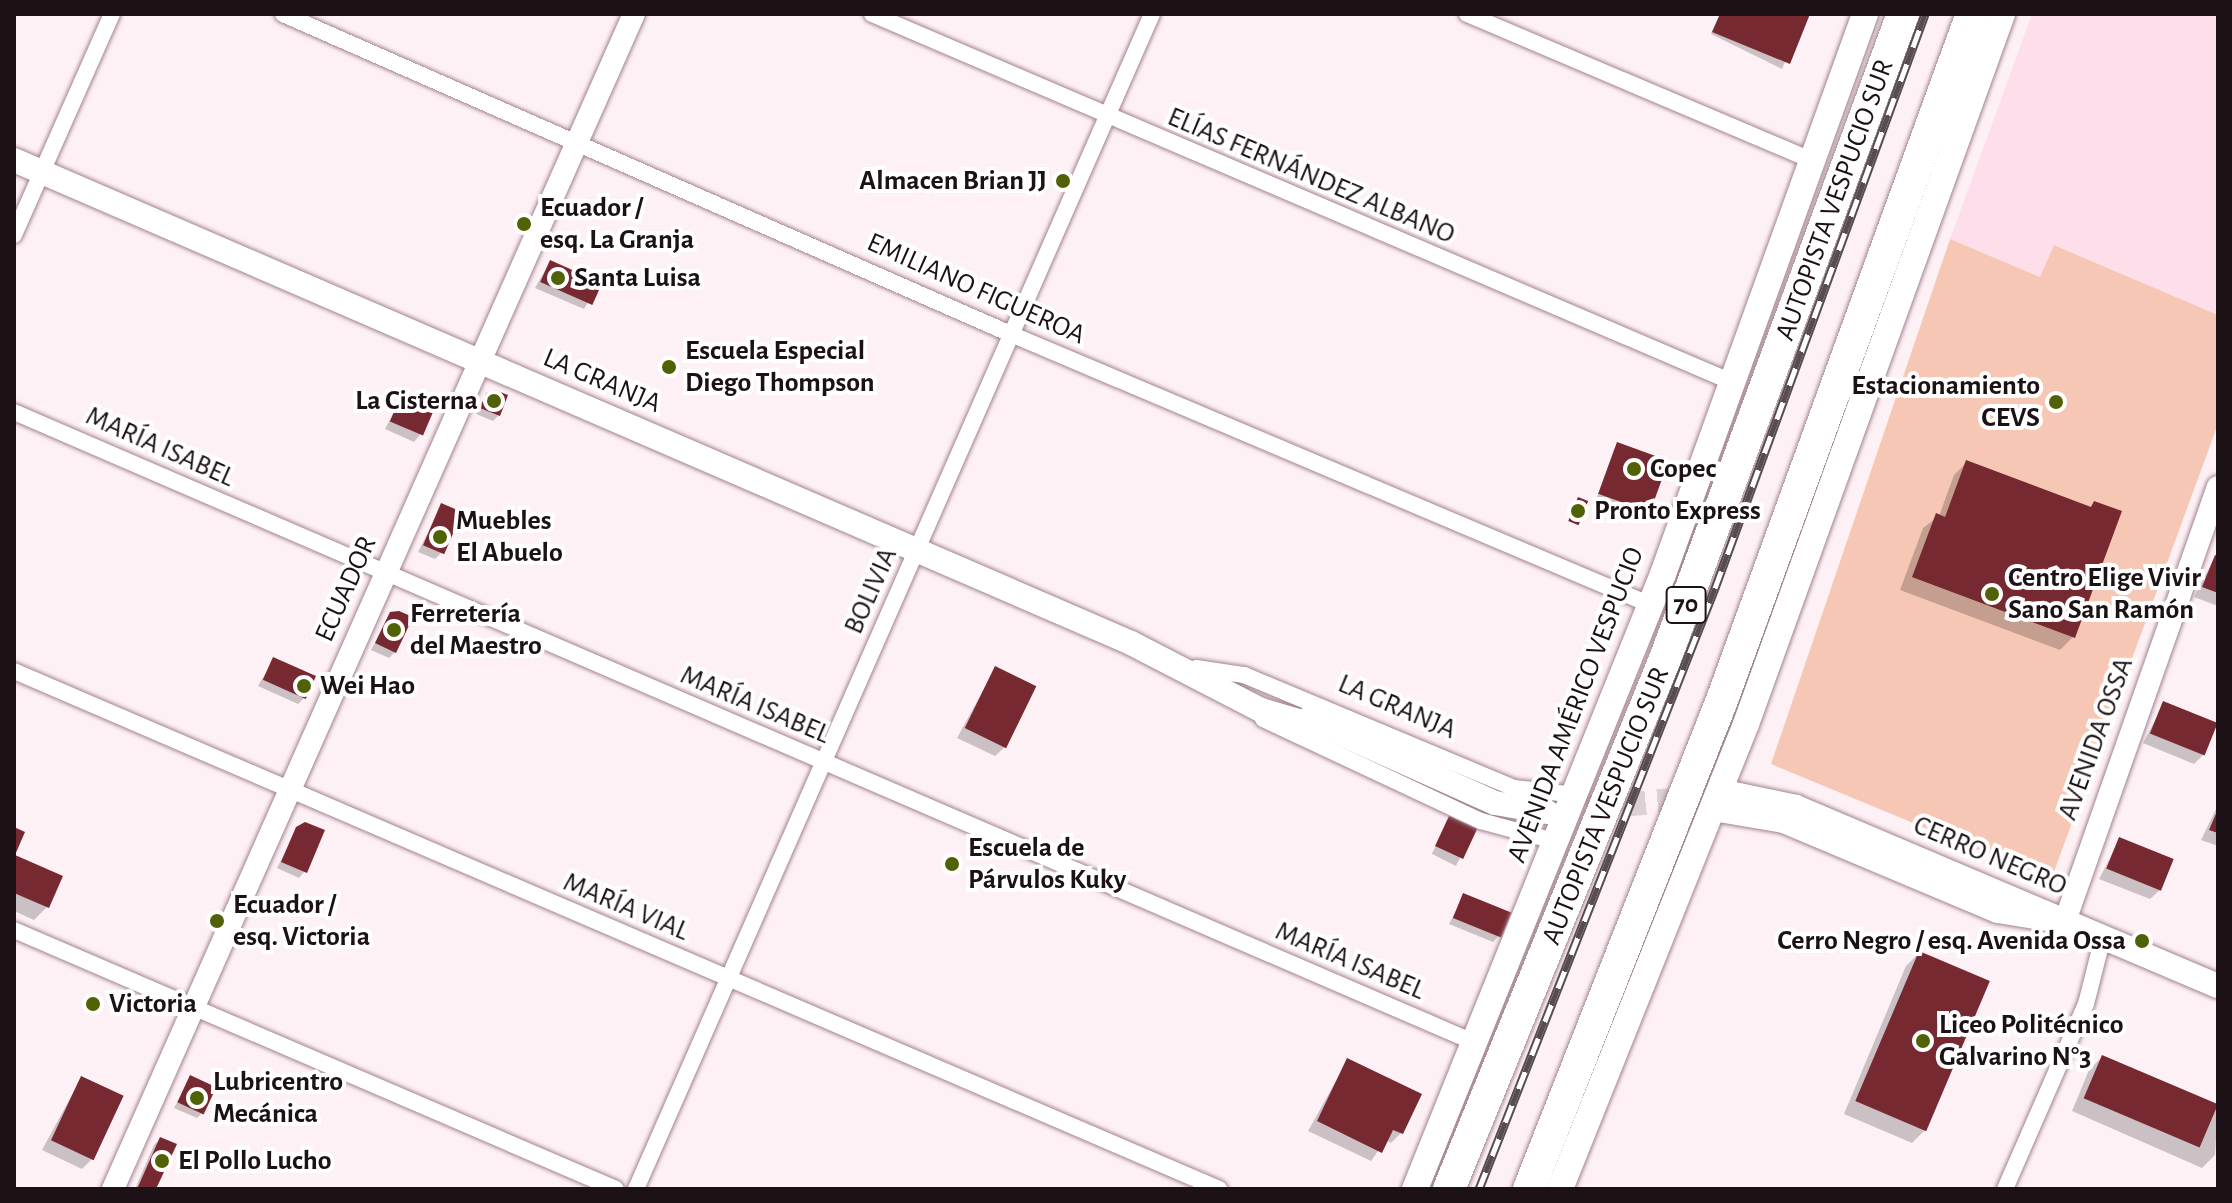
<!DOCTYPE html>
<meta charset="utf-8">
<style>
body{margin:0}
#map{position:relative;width:2232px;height:1203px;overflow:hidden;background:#fef1f6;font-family:"Alegreya Sans",sans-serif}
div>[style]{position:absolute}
.built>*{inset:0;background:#fedeeb}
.green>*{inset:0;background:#f6c7b4}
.shadow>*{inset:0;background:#0003;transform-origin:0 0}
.building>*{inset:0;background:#762931;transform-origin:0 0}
.secondary-tunnel>*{height:24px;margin-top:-12px;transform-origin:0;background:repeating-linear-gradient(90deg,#dcd0d4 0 24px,transparent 0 36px)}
.roads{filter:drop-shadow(0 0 2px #a0838f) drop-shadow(0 0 2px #a0838f)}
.minor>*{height:16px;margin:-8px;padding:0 8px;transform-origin:8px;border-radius:8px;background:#fff}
.tertiary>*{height:22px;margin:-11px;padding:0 11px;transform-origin:11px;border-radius:11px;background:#fff}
.secondary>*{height:24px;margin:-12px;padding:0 12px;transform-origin:12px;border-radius:12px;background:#fff}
.primary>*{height:26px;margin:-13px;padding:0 13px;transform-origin:13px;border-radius:13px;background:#fff}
.motorway>*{height:32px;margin:-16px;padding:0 16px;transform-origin:16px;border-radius:16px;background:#fff}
.rail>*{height:9px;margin-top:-4.5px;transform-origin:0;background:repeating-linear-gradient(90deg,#fff 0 18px,#574c50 0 36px);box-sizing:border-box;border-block:2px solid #574c50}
.dots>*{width:22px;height:22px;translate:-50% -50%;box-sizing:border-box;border:4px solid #fff;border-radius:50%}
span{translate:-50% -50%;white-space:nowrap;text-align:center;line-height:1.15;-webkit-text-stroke:8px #fff;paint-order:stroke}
.shield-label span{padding:2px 6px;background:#fff;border:2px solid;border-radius:6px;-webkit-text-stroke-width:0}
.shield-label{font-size:26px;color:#1c1216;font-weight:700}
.street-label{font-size:28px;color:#1c1216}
.poi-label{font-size:28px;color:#1c1216;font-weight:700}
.right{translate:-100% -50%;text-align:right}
.left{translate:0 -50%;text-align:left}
.frame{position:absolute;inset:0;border:16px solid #1c1216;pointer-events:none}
</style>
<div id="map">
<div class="built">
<i style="clip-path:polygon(2032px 14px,2218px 14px,2218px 315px,2055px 245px,2040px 277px,1950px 239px)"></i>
</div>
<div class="green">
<i style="clip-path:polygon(1950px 239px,2040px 277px,2054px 245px,2218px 315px,2218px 424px,2051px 880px,1771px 764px)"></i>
</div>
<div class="shadow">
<i style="clip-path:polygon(1720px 14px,1806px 14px,1782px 69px,1711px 34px)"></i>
<i style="clip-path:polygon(550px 262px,599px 284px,584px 309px,535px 288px)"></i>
<i style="clip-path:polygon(403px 395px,420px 435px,414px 442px,385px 429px)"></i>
<i style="clip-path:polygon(487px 395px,499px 415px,493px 421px,476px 414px)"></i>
<i style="clip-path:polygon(1615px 447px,1649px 512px,1646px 514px,1597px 497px)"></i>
<i style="clip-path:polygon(1967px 462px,2089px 508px,2094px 503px,2073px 637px,2060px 650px,1900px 590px,1923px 528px,1939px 516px,1954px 475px)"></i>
<i style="clip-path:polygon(442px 505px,441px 553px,435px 559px,418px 552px)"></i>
<i style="clip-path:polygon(2215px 557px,2218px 559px,2218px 606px,2194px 597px)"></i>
<i style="clip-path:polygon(391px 614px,395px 652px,389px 658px,371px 650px)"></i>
<i style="clip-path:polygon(274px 659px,304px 698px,298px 704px,258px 686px)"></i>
<i style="clip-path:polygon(995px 669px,1005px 747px,995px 756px,957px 738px)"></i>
<i style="clip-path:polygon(2164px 704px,2204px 754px,2194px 764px,2143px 743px)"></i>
<i style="clip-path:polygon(2218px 805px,2218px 846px,2201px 840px)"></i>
<i style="left:1450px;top:818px;width:27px;height:40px;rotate:27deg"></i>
<i style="clip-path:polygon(297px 828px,305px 871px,299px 878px,277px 868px)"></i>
<i style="clip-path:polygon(2120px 839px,2160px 890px,2150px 899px,2099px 879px)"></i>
<i style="clip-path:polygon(14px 857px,47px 907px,34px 920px,14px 911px)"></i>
<i style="clip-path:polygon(1464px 895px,1499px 936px,1493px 942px,1449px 924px)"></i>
<i style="clip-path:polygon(1919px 953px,1987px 982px,1925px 1130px,1912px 1143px,1844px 1114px,1906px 966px)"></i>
<i style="clip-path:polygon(2102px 1057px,2218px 1107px,2215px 1155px,2202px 1168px,2072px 1111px,2089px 1070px)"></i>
<i style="clip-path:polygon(1347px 1061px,1401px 1133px,1391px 1143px,1386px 1140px,1371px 1161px,1308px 1131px)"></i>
<i style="clip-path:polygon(81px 1078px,92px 1159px,82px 1169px,42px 1150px)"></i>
<i style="clip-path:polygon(191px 1078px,203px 1112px,197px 1118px,174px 1108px)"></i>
<i style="clip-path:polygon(160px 1139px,154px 1189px,135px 1189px,154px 1145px)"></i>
</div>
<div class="building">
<i style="clip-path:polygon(1720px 14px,1810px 14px,1790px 64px,1712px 32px)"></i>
<i style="left:550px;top:260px;width:57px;height:24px;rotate:24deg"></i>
<i style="clip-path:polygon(495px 390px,508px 395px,500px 416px,480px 408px,486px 393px)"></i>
<i style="left:402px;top:393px;width:36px;height:31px;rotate:23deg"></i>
<i style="left:1617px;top:442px;width:55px;height:55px;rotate:20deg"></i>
<i style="clip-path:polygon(1966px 460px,2091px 507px,2094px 501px,2122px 511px,2075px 638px,1912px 577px,1936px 513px,1945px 517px)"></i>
<i style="left:1578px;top:497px;width:11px;height:26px;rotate:22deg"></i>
<i style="left:441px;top:503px;width:23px;height:46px;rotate:23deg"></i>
<i style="clip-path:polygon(2215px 555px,2218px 556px,2218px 593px,2202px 587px)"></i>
<i style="clip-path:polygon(399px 611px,413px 617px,396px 653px,375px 643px,390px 612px)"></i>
<i style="left:273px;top:657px;width:47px;height:25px;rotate:24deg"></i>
<i style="left:995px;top:666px;width:46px;height:69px;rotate:26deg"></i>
<i style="left:2163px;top:701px;width:59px;height:35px;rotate:22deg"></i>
<i style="clip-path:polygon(2218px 809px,2218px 833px,2209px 830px)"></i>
<i style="left:1449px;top:816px;width:31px;height:33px;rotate:25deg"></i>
<i style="clip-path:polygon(305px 822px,325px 830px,307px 873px,281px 862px,296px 827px)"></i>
<i style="clip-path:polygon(14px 827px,25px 832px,15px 855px,63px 876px,49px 908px,14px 893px)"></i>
<i style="left:2119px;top:837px;width:59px;height:34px;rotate:22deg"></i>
<i style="left:1463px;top:893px;width:52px;height:27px;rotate:22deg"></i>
<i style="left:1919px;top:951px;width:77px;height:163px;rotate:23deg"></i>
<i style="left:2102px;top:1055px;width:126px;height:47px;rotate:23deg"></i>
<i style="clip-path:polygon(1347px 1058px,1422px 1094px,1403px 1134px,1393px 1130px,1382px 1153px,1317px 1121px)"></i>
<i style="left:190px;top:1075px;width:29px;height:30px;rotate:25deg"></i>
<i style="left:81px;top:1076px;width:47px;height:71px;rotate:25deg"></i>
<i style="clip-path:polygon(160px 1137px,177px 1144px,156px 1189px,137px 1189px)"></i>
</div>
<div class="secondary-tunnel">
<i style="left:1550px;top:812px;width:185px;rotate:-5.6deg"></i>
</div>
<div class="roads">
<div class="minor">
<i style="left:283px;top:14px;width:797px;rotate:23.74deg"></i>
<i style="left:1013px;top:335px;width:693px;rotate:22.94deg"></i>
<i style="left:872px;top:14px;width:935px;rotate:23.17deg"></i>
<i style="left:1467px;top:14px;width:376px;rotate:23deg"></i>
<i style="left:14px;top:235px;width:242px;rotate:-66.1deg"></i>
<i style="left:14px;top:412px;width:1592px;rotate:23.35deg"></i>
<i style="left:1196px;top:668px;width:49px;rotate:8.3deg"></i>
<i style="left:1244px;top:675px;width:293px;rotate:22.7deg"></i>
<i style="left:1514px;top:788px;width:62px;rotate:6.4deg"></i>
<i style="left:14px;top:671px;width:1312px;rotate:23.26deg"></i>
<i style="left:1263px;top:719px;width:241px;rotate:25.1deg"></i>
<i style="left:1481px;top:821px;width:80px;rotate:15.3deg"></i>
<i style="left:14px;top:930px;width:655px;rotate:23.28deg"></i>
<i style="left:636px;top:1189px;width:1283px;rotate:-66.29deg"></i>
<i style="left:2005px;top:1189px;width:202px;rotate:-66.4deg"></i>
<i style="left:2086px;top:1004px;width:69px;rotate:-75.8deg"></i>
</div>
<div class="tertiary">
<i style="left:2065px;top:921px;width:460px;rotate:-70.6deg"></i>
<i style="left:113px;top:1189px;width:1285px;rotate:-66.09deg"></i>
</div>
<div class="secondary">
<i style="left:14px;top:160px;width:1217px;rotate:23.38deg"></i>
<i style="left:1131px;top:643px;width:146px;rotate:27.3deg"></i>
<i style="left:1261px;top:710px;width:64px;rotate:16.4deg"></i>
<i style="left:1308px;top:719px;width:205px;rotate:24.2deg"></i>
<i style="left:1495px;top:803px;width:53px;rotate:9.8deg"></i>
<i style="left:1734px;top:794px;width:63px;rotate:11.8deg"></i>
<i style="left:1796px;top:807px;width:458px;rotate:23deg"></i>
</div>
<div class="primary">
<i style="left:1713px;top:808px;width:72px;rotate:9.6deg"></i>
<i style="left:1784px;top:820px;width:232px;rotate:22.8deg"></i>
<i style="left:1998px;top:910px;width:68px;rotate:9.3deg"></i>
<i style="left:1415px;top:1189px;width:663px;rotate:-68.04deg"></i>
<i style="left:1663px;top:574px;width:595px;rotate:-70.16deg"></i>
<i style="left:1560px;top:1189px;width:501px;rotate:-68.2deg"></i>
<i style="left:1746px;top:724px;width:755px;rotate:-70.17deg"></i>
</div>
<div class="motorway">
<i style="left:1449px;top:1189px;width:572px;rotate:-67.83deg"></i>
<i style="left:1665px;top:659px;width:688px;rotate:-69.75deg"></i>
<i style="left:1529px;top:1189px;width:526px;rotate:-68.46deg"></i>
<i style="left:1722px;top:700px;width:730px;rotate:-69.98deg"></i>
</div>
</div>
<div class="rail">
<i style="left:1479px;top:1189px;width:646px;rotate:-68.56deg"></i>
<i style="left:1715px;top:588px;width:611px;rotate:-69.9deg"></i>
</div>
<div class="dots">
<i style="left:1063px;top:181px;background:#516106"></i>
<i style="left:524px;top:224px;background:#516106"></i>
<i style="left:558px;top:278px;background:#516106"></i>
<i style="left:669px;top:367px;background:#516106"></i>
<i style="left:494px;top:401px;background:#516106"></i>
<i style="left:2056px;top:402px;background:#516106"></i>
<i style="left:1634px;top:469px;background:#516106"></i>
<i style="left:1578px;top:511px;background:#516106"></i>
<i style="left:440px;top:537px;background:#516106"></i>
<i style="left:1992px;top:594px;background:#516106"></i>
<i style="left:394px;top:630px;background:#516106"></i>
<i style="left:304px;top:686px;background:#516106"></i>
<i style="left:952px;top:864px;background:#516106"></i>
<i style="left:217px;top:921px;background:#516106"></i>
<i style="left:2142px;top:941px;background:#516106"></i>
<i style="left:93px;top:1004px;background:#516106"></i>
<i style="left:1923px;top:1041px;background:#516106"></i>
<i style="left:197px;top:1098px;background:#516106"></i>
<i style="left:162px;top:1161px;background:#516106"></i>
</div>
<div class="shield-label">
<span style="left:1686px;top:605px">70</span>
</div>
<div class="street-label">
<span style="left:1311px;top:176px;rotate:23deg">ELÍAS FERNÁNDEZ ALBANO</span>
<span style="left:1835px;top:200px;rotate:-70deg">AUTOPISTA VESPUCIO SUR</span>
<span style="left:976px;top:289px;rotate:24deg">EMILIANO FIGUEROA</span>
<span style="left:602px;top:381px;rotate:23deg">LA GRANJA</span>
<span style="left:160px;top:447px;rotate:24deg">MARÍA ISABEL</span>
<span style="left:346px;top:589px;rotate:-66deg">ECUADOR</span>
<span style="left:871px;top:591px;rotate:-66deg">BOLIVIA</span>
<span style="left:755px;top:705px;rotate:23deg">MARÍA ISABEL</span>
<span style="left:1576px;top:705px;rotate:-69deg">AVENIDA AMÉRICO VESPUCIO</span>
<span style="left:1397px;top:707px;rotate:23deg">LA GRANJA</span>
<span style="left:2096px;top:739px;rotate:-70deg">AVENIDA OSSA</span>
<span style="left:1606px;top:806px;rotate:-68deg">AUTOPISTA VESPUCIO SUR</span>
<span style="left:1990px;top:856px;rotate:23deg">CERRO NEGRO</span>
<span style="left:626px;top:907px;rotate:23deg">MARÍA VIAL</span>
<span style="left:1350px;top:961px;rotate:23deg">MARÍA ISABEL</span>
</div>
<div class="poi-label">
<span class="right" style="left:1047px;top:181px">Almacen Brian JJ</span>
<span class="left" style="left:540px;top:224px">Ecuador /<br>esq. La Granja</span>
<span class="left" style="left:574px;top:278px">Santa Luisa</span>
<span class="left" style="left:685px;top:367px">Escuela Especial<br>Diego Thompson</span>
<span class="right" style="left:2040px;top:402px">Estacionamiento<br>CEVS</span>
<span class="right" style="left:478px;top:401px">La Cisterna</span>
<span class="left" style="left:1650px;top:469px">Copec</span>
<span class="left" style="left:1594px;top:511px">Pronto Express</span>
<span class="left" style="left:456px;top:537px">Muebles<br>El Abuelo</span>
<span class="left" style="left:2008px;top:594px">Centro Elige Vivir<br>Sano San Ramón</span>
<span class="left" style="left:410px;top:630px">Ferretería<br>del Maestro</span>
<span class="left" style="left:320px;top:686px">Wei Hao</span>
<span class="left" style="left:968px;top:864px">Escuela de<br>Párvulos Kuky</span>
<span class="left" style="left:233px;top:921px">Ecuador /<br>esq. Victoria</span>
<span class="right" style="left:2126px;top:941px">Cerro Negro / esq. Avenida Ossa</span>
<span class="left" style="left:109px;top:1004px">Victoria</span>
<span class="left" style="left:1939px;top:1041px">Liceo Politécnico<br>Galvarino N°3</span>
<span class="left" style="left:213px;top:1098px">Lubricentro<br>Mecánica</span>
<span class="left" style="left:178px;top:1161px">El Pollo Lucho</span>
</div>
<div class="frame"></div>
</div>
